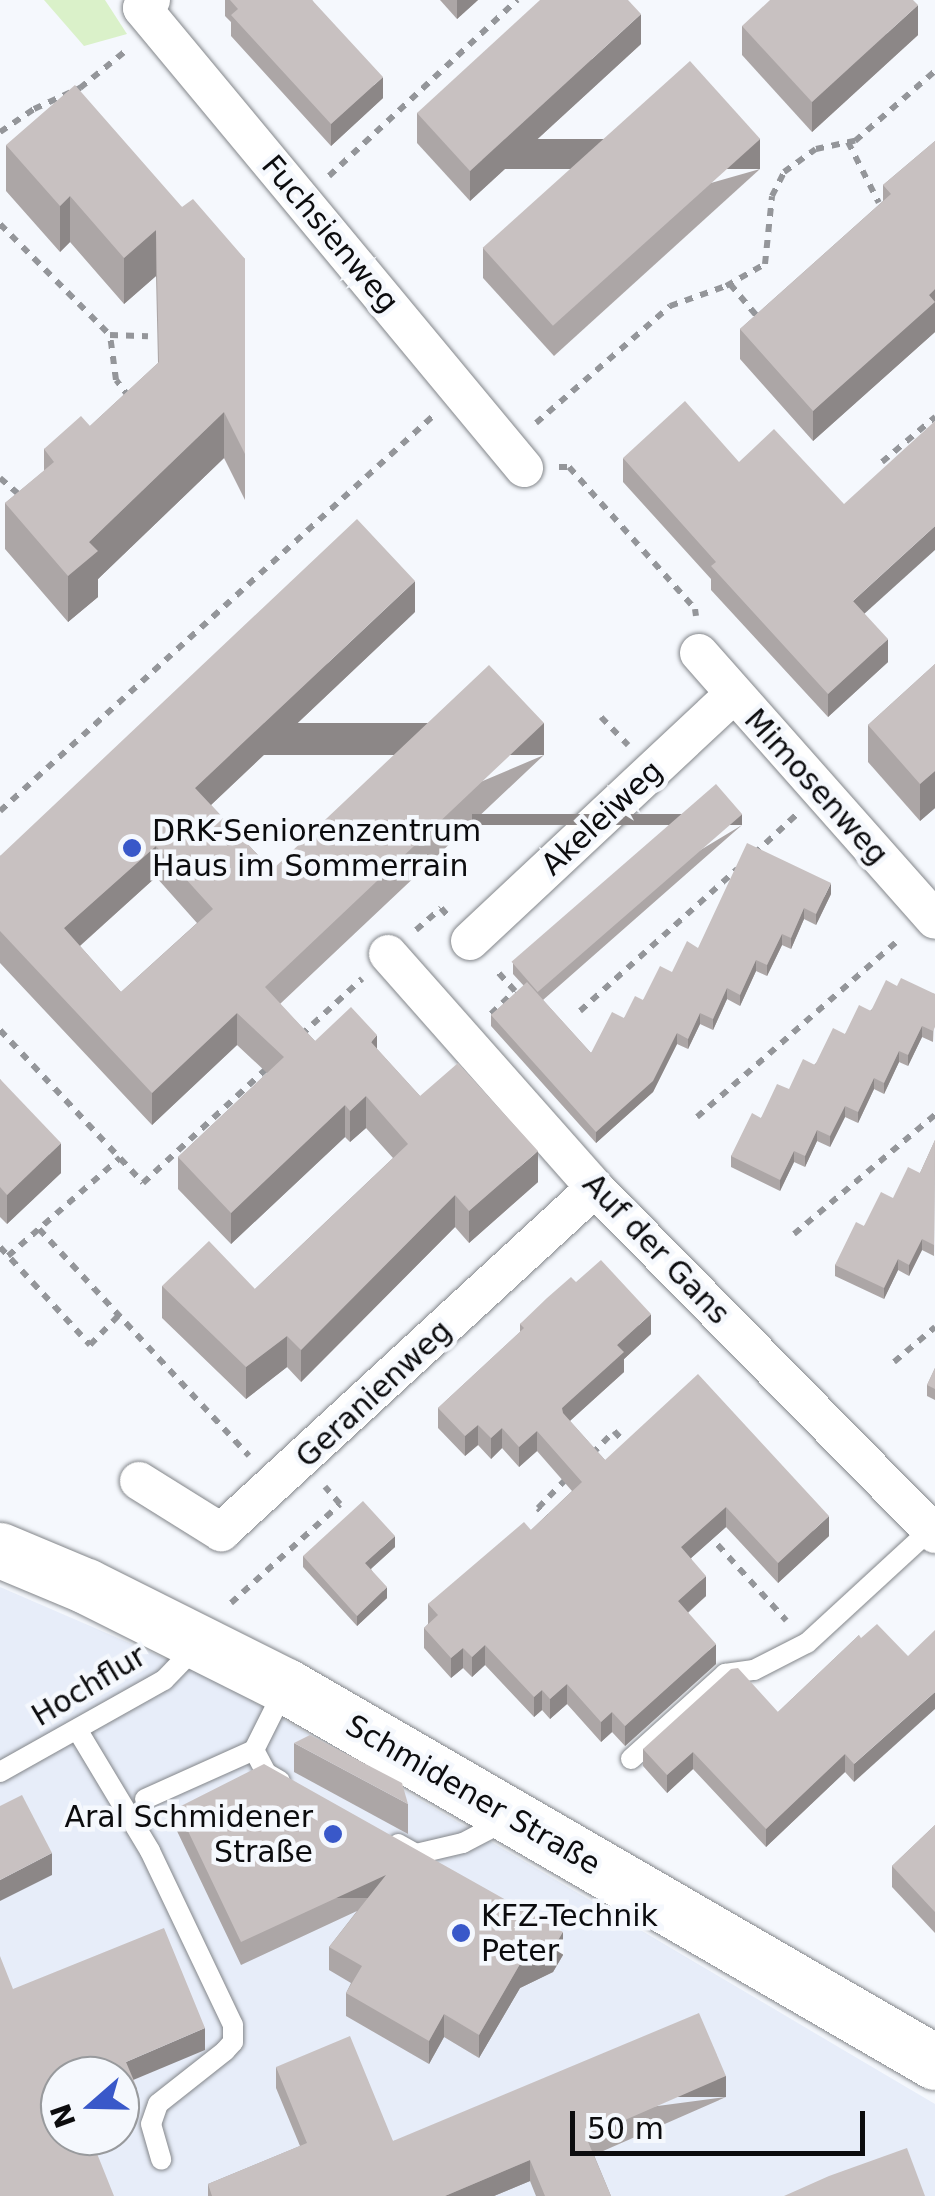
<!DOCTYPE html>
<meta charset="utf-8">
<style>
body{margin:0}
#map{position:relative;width:935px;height:2196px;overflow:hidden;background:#f5f8fd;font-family:"DejaVu Sans",sans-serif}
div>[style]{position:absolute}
.built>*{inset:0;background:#e7edf9}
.green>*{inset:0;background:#daf1c9}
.path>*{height:6px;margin-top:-3px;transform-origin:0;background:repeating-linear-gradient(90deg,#94969a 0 8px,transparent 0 16px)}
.roads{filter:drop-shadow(0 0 2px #83868a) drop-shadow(0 0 2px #83868a)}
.service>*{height:20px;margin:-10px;padding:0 10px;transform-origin:10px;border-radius:10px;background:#fff}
.minor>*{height:38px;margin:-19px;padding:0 19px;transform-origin:19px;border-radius:19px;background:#fff}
.secondary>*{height:55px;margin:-27.5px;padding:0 27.5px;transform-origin:27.5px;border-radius:27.5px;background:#fff}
.wall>*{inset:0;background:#aca6a6}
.shaded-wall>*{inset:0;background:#8c8787;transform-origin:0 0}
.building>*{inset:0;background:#c8c1c1;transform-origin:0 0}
.dots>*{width:28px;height:28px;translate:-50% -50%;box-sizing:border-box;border:5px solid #f5f8fd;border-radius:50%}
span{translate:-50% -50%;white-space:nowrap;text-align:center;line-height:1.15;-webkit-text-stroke:9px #f5f8fd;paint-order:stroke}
.street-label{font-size:30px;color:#0c0c0e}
.poi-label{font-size:30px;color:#0c0c0e}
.left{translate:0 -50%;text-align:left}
.right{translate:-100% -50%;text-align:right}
.north{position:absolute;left:40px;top:2056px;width:100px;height:100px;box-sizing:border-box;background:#f5f8fd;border:2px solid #989a9d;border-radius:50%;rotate:250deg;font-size:28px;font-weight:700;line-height:40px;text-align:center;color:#0c0c0e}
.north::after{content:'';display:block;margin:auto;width:35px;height:45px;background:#3958c9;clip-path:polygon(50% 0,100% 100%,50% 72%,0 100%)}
.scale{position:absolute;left:570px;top:2111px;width:295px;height:45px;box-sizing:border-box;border:5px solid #0c0c0e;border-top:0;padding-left:12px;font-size:30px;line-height:35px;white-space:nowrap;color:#0c0c0e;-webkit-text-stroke:8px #f5f8fd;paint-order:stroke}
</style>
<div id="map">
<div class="built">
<i style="clip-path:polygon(evenodd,0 1587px,222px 1683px,935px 2104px,935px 2196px,0 2196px,0 1587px,60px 2076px,120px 2076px,120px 2136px,60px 2136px,60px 2076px)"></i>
</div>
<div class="green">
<i style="clip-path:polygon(44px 0,105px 0,127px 34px,84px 46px)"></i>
</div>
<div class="path">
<i style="left:0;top:132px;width:41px;rotate:-34.1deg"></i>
<i style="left:34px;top:109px;width:51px;rotate:-24.5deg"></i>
<i style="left:80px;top:88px;width:62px;rotate:-39.1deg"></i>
<i style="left:848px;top:142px;width:68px;rotate:63.1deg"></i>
<i style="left:329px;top:176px;width:258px;rotate:-43.1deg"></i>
<i style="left:0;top:224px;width:156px;rotate:45.3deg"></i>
<i style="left:730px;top:284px;width:48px;rotate:50deg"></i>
<i style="left:129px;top:397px;width:21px;rotate:-127deg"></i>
<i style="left:116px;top:380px;width:45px;rotate:-97.6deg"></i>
<i style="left:110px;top:335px;width:38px;rotate:2deg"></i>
<i style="left:536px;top:423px;width:178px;rotate:-41.1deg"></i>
<i style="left:670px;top:306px;width:59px;rotate:-19.7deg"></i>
<i style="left:726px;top:286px;width:45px;rotate:-29.4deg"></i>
<i style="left:765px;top:264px;width:68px;rotate:-84.1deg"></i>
<i style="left:772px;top:196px;width:27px;rotate:-63deg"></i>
<i style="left:784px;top:172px;width:39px;rotate:-36deg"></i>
<i style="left:816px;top:149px;width:40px;rotate:-12deg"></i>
<i style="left:855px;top:141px;width:106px;rotate:-41.2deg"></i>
<i style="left:882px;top:462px;width:70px;rotate:-40.3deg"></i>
<i style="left:559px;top:467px;width:10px"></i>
<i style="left:569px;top:467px;width:190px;rotate:48.4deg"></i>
<i style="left:695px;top:609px;width:7px;rotate:82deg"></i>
<i style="left:0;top:478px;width:29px;rotate:41deg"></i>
<i style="left:601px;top:717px;width:39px;rotate:46deg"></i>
<i style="left:0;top:811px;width:588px;rotate:-42.38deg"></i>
<i style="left:754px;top:854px;width:57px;rotate:-42.9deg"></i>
<i style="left:416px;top:930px;width:33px;rotate:-41deg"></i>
<i style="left:441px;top:908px;width:9px;rotate:49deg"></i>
<i style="left:580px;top:1011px;width:212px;rotate:-42.1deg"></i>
<i style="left:491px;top:1014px;width:33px;rotate:-44deg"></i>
<i style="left:515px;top:991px;width:30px;rotate:-132deg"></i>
<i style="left:0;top:1030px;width:209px;rotate:46.9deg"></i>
<i style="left:143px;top:1183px;width:169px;rotate:-42.8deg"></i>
<i style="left:301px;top:1035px;width:83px;rotate:-42.6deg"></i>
<i style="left:697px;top:1117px;width:271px;rotate:-41.3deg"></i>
<i style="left:39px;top:1229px;width:309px;rotate:47.2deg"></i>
<i style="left:794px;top:1234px;width:185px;rotate:-40.2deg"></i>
<i style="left:0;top:1247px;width:133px;rotate:47.4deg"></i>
<i style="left:90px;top:1345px;width:40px;rotate:-46deg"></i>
<i style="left:8px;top:1256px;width:149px;rotate:-41.2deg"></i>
<i style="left:894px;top:1362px;width:54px;rotate:-40.5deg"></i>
<i style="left:592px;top:1454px;width:32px;rotate:-46deg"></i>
<i style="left:614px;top:1431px;width:21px;rotate:47deg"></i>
<i style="left:551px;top:1522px;width:19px;rotate:-133deg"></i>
<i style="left:538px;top:1508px;width:43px;rotate:-45.9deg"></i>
<i style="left:707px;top:1533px;width:118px;rotate:47.8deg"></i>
<i style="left:231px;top:1603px;width:147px;rotate:-42.2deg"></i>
<i style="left:340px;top:1504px;width:23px;rotate:-131deg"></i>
</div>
<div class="roads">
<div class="service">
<i style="left:78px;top:1731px;width:140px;rotate:59deg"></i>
<i style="left:150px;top:1851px;width:193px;rotate:64.5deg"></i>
<i style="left:233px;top:2025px;width:17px;rotate:90deg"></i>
<i style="left:233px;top:2042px;width:12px;rotate:132deg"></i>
<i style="left:225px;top:2051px;width:85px;rotate:141.7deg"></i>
<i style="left:158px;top:2104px;width:21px;rotate:109deg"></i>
<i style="left:151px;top:2124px;width:37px;rotate:74deg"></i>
<i style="left:254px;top:1750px;width:26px;rotate:62deg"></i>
<i style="left:266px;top:1773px;width:16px;rotate:30deg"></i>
<i style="left:631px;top:1759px;width:127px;rotate:-42.1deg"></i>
<i style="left:725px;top:1674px;width:29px;rotate:-8deg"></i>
<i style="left:754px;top:1670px;width:59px;rotate:-27deg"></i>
<i style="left:807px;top:1643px;width:168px;rotate:-42.6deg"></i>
<i style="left:0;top:1772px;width:188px;rotate:-29.3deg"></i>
<i style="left:164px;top:1680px;width:47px;rotate:-45.9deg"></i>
<i style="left:145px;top:1799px;width:120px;rotate:-24.2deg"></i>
<i style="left:254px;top:1750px;width:69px;rotate:-63.4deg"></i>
<i style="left:398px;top:1844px;width:21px;rotate:29deg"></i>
<i style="left:416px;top:1854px;width:48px;rotate:-13.2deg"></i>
<i style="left:463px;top:1843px;width:47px;rotate:-27.6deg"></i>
</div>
<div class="minor">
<i style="left:151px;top:0;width:12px;rotate:138deg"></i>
<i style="left:142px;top:8px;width:598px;rotate:50.29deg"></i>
<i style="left:699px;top:653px;width:356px;rotate:48.5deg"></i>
<i style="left:470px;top:941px;width:360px;rotate:-43.1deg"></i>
<i style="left:388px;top:954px;width:312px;rotate:48.5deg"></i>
<i style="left:595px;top:1188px;width:485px;rotate:45.5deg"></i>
<i style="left:139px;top:1481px;width:97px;rotate:31.9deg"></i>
<i style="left:221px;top:1532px;width:508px;rotate:-42.61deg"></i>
</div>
<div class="secondary">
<i style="left:0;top:1550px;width:93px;rotate:22.7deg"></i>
<i style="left:86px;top:1586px;width:224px;rotate:26.6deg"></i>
<i style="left:286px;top:1686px;width:750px;rotate:30.09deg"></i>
</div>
</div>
<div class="wall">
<i style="clip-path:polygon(225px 0,312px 0,383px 98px,331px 146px,231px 36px,231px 22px,225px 16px)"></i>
<i style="clip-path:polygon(440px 0,478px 0,457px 19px)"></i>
<i style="clip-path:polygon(742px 26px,918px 35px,812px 132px,742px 55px)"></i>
<i style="clip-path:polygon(641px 44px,470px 201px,417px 143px,417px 113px)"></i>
<i style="clip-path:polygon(935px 141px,935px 332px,813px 441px,740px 359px,740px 329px,883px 201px,883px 185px)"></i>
<i style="clip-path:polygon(6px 145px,182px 207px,245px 259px,245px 500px,224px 458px,98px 579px,98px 597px,68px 622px,5px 549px,5px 503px,44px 471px,44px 449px,90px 426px,158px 363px,156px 276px,124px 304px,70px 242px,60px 252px,6px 191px)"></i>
<i style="clip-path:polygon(760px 169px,554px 356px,483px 278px,483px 248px)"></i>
<i style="clip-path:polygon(623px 458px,864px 614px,888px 662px,828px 717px,711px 590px,711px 579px,623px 482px)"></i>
<i style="clip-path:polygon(evenodd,415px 612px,211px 805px,272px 870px,544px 755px,280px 1004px,315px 1041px,377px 1049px,420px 1096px,538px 1182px,469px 1243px,455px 1227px,301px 1382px,287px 1367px,246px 1399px,162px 1318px,162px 1286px,255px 1289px,393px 1158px,366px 1128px,350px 1142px,345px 1137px,231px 1244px,178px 1189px,178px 1157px,267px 1073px,237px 1045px,152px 1125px,0 963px,0 856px,415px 612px,156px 877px,197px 923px,121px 992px,80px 946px,156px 877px)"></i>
<i style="clip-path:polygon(935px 664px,935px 808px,920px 821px,868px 762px,868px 725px)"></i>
<i style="clip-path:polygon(742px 825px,543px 1000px,591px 1053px,624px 1018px,698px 948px,831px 894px,816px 925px,804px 919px,791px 949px,782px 945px,767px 976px,756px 971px,740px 1006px,727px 999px,713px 1030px,700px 1024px,688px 1049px,677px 1044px,653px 1092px,596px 1143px,491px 1026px,491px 1015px,524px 986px,513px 974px,513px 963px)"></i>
<i style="clip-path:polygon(897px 986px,935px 994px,933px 1042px,922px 1037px,908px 1066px,899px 1062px,884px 1094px,874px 1089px,858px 1123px,845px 1117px,830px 1147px,817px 1141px,805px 1167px,794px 1162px,780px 1191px,731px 1167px,731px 1156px,761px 1118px,845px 1034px)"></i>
<i style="clip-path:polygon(0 1079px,61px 1173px,7px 1224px,0 1217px)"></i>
<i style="clip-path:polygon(935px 1140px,934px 1256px,922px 1250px,909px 1276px,898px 1270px,884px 1299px,835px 1276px,835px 1265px,864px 1226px,920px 1173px)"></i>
<i style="clip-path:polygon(576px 1282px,651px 1334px,624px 1359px,624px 1372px,570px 1421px,605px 1460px,829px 1536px,778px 1583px,726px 1527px,691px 1558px,706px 1596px,688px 1613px,716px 1664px,625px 1746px,612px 1732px,601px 1742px,567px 1704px,550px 1719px,542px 1710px,534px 1717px,485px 1665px,472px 1677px,463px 1668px,451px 1678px,424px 1648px,424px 1628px,428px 1624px,428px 1604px,531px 1530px,572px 1491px,537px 1451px,519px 1467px,502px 1448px,491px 1459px,478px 1445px,465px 1456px,438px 1428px,438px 1408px,520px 1332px,520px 1324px)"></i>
<i style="clip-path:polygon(935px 1368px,935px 1400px,927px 1396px,927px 1385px)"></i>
<i style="clip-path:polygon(395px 1547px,371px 1569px,387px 1598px,357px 1626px,303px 1567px,303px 1556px)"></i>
<i style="clip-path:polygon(859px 1635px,854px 1782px,845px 1772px,766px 1847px,693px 1769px,667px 1793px,643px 1766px,643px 1749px,778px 1712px)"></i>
<i style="clip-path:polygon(294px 1743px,408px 1804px,408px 1834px,294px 1772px)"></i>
<i style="clip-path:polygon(177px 1808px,563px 1955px,553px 1972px,520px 1988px,479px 2058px,444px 2037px,429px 2064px,346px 2016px,346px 1993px,351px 1983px,329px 1970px,329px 1947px,357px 1911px,241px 1965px,177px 1831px)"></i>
<i style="clip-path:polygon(935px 1825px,935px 1933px,892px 1887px,892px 1866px)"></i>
<i style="clip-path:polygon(276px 2067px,393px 2141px,726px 2097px,594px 2155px,611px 2196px,536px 2196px,530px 2181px,494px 2196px,208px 2196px,208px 2184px,300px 2146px,276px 2088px)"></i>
</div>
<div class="shaded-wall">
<i style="clip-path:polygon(457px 0,478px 0,457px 19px)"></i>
<i style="clip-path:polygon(918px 5px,918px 35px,812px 132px,812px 102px)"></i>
<i style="clip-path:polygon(641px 14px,641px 44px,470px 201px,470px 171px)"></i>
<i style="clip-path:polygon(383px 77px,383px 98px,331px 146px,331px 124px)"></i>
<i style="left:760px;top:139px;width:30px;height:278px;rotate:90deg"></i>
<i style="clip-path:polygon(70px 196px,70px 242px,60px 252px,60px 206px)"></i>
<i style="clip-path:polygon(156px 230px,156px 276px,124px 304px,124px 258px)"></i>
<i style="clip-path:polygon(935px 289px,935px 332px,813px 441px,813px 411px)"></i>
<i style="clip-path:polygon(224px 412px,224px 458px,98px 579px,98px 597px,68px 622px,68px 576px,89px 542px)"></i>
<i style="clip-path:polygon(935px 526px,935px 550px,853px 624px,853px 601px)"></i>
<i style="clip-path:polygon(415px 581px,415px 612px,195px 820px,195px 788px)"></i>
<i style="clip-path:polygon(888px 639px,888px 662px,828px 717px,828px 694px)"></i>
<i style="left:544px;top:723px;width:32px;height:384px;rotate:90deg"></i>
<i style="clip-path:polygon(935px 771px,935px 808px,920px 821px,920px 784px)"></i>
<i style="left:742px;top:814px;width:11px;height:270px;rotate:90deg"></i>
<i style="clip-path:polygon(156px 846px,156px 877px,64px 960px,64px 928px)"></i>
<i style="clip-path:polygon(831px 883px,831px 894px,816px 925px,816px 914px)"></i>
<i style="clip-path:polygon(804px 908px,804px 919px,791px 949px,791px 938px)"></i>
<i style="clip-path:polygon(782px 934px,782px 945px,767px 976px,767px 965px)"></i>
<i style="clip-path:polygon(756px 960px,756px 971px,740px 1006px,740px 995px)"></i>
<i style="clip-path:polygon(727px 988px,727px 999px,713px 1030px,713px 1019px)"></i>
<i style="clip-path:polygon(237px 1013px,237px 1045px,152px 1125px,152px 1093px)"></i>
<i style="clip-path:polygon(700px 1013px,700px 1024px,688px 1049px,688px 1039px)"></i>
<i style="clip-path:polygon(922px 1026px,922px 1037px,908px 1066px,908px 1055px)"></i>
<i style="clip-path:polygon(677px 1033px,677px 1044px,653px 1092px,596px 1143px,596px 1132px)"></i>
<i style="clip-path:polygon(377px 1035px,377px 1067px,371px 1042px)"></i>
<i style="clip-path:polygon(899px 1051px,899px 1062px,884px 1094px,884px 1083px)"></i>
<i style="clip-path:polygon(874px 1078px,874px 1089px,858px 1123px,858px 1112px)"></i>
<i style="clip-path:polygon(366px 1096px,366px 1128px,350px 1142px,350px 1111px)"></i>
<i style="clip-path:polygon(345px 1105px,345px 1137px,231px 1244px,231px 1213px)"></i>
<i style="clip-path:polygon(845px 1106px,845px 1117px,830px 1147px,830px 1136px)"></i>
<i style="clip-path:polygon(817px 1130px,817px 1141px,805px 1167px,805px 1156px)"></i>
<i style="clip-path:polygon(61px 1143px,61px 1173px,7px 1224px,7px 1195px)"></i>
<i style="clip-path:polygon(538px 1151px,538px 1182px,469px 1243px,469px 1211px)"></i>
<i style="clip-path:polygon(794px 1151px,794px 1162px,780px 1191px,780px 1180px)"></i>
<i style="clip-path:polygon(455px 1195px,455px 1227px,301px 1382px,301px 1350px)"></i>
<i style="clip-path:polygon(922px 1239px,922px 1250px,909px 1276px,909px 1265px)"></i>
<i style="clip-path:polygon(898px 1259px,898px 1270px,884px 1299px,884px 1288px)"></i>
<i style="clip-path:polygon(651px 1314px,651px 1334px,624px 1359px,624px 1372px,562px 1428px,562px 1408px,617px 1345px)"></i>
<i style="clip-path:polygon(287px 1336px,287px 1367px,246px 1399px,246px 1367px)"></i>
<i style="clip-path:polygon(478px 1425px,478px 1445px,465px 1456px,465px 1436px)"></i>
<i style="clip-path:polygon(502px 1428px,502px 1448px,491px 1459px,491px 1438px)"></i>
<i style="clip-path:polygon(537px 1431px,537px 1451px,519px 1467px,519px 1447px)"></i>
<i style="clip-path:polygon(726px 1507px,726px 1527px,681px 1567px,681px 1547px)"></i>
<i style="clip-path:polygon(829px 1516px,829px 1536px,778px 1583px,778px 1563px)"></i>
<i style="clip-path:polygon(395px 1536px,395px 1547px,365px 1574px,365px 1563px)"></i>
<i style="clip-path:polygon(706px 1576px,706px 1596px,678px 1621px,678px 1601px)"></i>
<i style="clip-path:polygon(387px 1587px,387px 1598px,357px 1626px,357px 1616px)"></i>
<i style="clip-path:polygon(716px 1644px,716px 1664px,625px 1746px,625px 1726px)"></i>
<i style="clip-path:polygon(485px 1645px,485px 1665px,472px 1677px,472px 1657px)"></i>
<i style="clip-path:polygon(463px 1648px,463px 1668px,451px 1678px,451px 1658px)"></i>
<i style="clip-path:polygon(567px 1684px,567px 1704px,550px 1719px,550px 1699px)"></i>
<i style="clip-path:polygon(542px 1690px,542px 1710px,534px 1717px,534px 1697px)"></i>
<i style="clip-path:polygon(935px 1692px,935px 1709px,854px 1782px,854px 1764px)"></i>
<i style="clip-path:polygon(612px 1712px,612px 1732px,601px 1742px,601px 1722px)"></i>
<i style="clip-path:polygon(693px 1752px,693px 1769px,667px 1793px,667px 1775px)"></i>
<i style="clip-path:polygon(845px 1754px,845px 1772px,766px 1847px,766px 1829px)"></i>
<i style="clip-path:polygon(52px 1853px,52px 1875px,0 1901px,0 1880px)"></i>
<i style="left:386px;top:1875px;width:23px;height:160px;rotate:90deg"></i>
<i style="clip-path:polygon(563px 1932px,563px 1955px,553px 1972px,520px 1988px,479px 2058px,479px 2035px,520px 1964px)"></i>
<i style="clip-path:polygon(444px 2014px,444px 2037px,429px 2064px,429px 2041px)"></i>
<i style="clip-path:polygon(205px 2028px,205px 2050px,126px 2083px,126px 2062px)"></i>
<i style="left:726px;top:2076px;width:21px;height:153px;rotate:90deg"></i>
<i style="clip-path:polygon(137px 2088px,137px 2109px,120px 2116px,120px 2095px)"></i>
<i style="clip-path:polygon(530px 2160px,530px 2181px,494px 2196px,445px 2196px)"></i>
</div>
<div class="building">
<i style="clip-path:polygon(230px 0,312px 0,383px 77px,331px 124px,231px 15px,238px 9px)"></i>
<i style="clip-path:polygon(540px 0,628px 0,641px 14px,470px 171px,417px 113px)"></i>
<i style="clip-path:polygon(770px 0,913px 0,918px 5px,812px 102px,742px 26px)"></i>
<i style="left:690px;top:61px;width:105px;height:279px;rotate:48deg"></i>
<i style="clip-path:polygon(75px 85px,182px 207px,193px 199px,245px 259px,245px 454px,224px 412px,89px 542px,98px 551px,68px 576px,5px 503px,54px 462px,44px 449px,81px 416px,90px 426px,159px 362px,156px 230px,124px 258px,70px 196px,60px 206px,6px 145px)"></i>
<i style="clip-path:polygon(935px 141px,935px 289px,929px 295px,935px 302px,813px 411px,740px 329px,891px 194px,883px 185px)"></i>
<i style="clip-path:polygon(685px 401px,739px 462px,774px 429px,844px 504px,935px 421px,935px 526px,853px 601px,888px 639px,828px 694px,711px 566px,716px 562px,623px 458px)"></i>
<i style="clip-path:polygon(evenodd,357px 519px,415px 581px,195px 788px,272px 870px,489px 665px,544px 723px,265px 987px,315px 1041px,351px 1007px,377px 1035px,371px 1042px,420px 1096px,458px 1063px,538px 1151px,469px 1211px,455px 1195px,301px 1350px,287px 1336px,246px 1367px,162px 1286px,209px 1241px,255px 1289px,408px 1144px,366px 1096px,350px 1111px,345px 1105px,231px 1213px,178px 1157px,284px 1057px,237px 1013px,152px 1093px,0 931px,0 856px,357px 519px,156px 846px,213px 909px,121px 992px,64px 928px,156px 846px)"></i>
<i style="clip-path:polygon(935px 664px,935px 771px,920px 784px,868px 725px)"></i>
<i style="left:716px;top:784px;width:40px;height:271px;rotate:49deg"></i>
<i style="clip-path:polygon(747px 843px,831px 883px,816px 914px,804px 908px,791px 938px,782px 934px,767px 965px,756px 960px,740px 995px,727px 988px,713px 1019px,700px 1013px,688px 1039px,677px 1033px,653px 1081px,596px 1132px,491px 1015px,527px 982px,591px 1053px,612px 1012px,624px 1018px,635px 996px,643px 1000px,660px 966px,672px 972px,687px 941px,698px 948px)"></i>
<i style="clip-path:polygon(901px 978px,935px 994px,935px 1027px,933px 1031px,922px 1026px,908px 1055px,899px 1051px,884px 1083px,874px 1078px,858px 1112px,845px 1106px,830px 1136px,817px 1130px,805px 1156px,794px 1151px,780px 1180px,731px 1156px,752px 1113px,761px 1118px,777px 1084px,789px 1089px,803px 1059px,815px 1065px,833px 1028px,845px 1034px,859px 1005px,871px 1011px,886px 980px,897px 986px)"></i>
<i style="clip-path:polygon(0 1079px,61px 1143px,7px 1195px,0 1187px)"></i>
<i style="clip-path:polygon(935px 1140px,934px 1245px,922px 1239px,909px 1265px,898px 1259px,884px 1288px,835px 1265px,856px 1222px,864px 1226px,881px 1192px,893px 1198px,908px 1167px,920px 1173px)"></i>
<i style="clip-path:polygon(601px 1260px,651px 1314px,617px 1345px,624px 1352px,562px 1408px,563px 1413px,605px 1460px,698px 1374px,829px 1516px,778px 1563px,726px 1507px,681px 1547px,706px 1576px,678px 1601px,716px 1644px,625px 1726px,612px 1712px,601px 1722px,567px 1684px,550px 1699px,542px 1690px,534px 1697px,485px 1645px,472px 1657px,463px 1648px,451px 1658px,424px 1628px,438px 1615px,428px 1604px,524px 1522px,531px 1530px,582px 1482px,537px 1431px,519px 1447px,502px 1428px,491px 1438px,478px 1425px,465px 1436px,438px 1408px,524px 1328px,520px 1324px,547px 1298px,571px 1277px,576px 1282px)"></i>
<i style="clip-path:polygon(935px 1368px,935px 1389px,927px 1385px)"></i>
<i style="clip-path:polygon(363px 1501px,395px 1536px,365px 1563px,387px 1587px,357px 1616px,303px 1556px)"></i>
<i style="clip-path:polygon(877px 1624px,908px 1656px,935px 1630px,935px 1692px,854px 1764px,845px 1754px,766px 1829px,693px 1752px,667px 1775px,643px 1749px,731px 1669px,738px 1668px,778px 1712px,859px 1635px,861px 1638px)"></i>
<i style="clip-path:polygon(310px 1735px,402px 1783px,408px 1804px,294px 1743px)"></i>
<i style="clip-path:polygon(264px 1764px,563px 1932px,553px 1949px,520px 1964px,479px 2035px,444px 2014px,429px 2041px,346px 1993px,362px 1966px,329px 1947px,386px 1875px,241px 1942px,177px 1808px)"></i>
<i style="clip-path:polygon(22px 1795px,52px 1853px,0 1880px,0 1806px)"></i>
<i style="clip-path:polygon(935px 1825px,935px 1912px,892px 1866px)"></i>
<i style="clip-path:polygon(164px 1928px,205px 2028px,126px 2062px,137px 2088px,120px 2095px,120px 2076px,60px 2076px,60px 2136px,90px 2136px,114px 2196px,0 2196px,0 1956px,13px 1989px)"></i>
<i style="clip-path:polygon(699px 2013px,726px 2076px,586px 2137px,611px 2196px,545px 2196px,530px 2160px,445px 2196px,212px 2196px,208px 2184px,307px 2143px,276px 2067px,350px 2036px,393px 2141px)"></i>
<i style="clip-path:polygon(907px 2148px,925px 2196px,784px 2196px,829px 2176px)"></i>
</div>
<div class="dots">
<i style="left:132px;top:848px;background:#3958c9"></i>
<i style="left:333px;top:1834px;background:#3958c9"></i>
<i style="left:461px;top:1933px;background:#3958c9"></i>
</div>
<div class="street-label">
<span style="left:330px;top:234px;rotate:50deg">Fuchsienweg</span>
<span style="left:816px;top:787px;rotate:48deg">Mimosenweg</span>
<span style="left:602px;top:818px;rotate:-43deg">Akeleiweg</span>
<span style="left:656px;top:1249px;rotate:46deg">Auf der Gans</span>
<span style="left:374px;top:1394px;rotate:-43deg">Geranienweg</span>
<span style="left:89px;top:1686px;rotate:-31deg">Hochflur</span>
<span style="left:473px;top:1795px;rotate:30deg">Schmidener Straße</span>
</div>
<div class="poi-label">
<span class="left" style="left:152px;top:848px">DRK-Seniorenzentrum<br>Haus im Sommerrain</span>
<span class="right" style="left:313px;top:1834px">Aral Schmidener<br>Straße</span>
<span class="left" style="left:481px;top:1933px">KFZ-Technik<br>Peter</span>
</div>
<div class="north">N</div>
<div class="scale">50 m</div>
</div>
